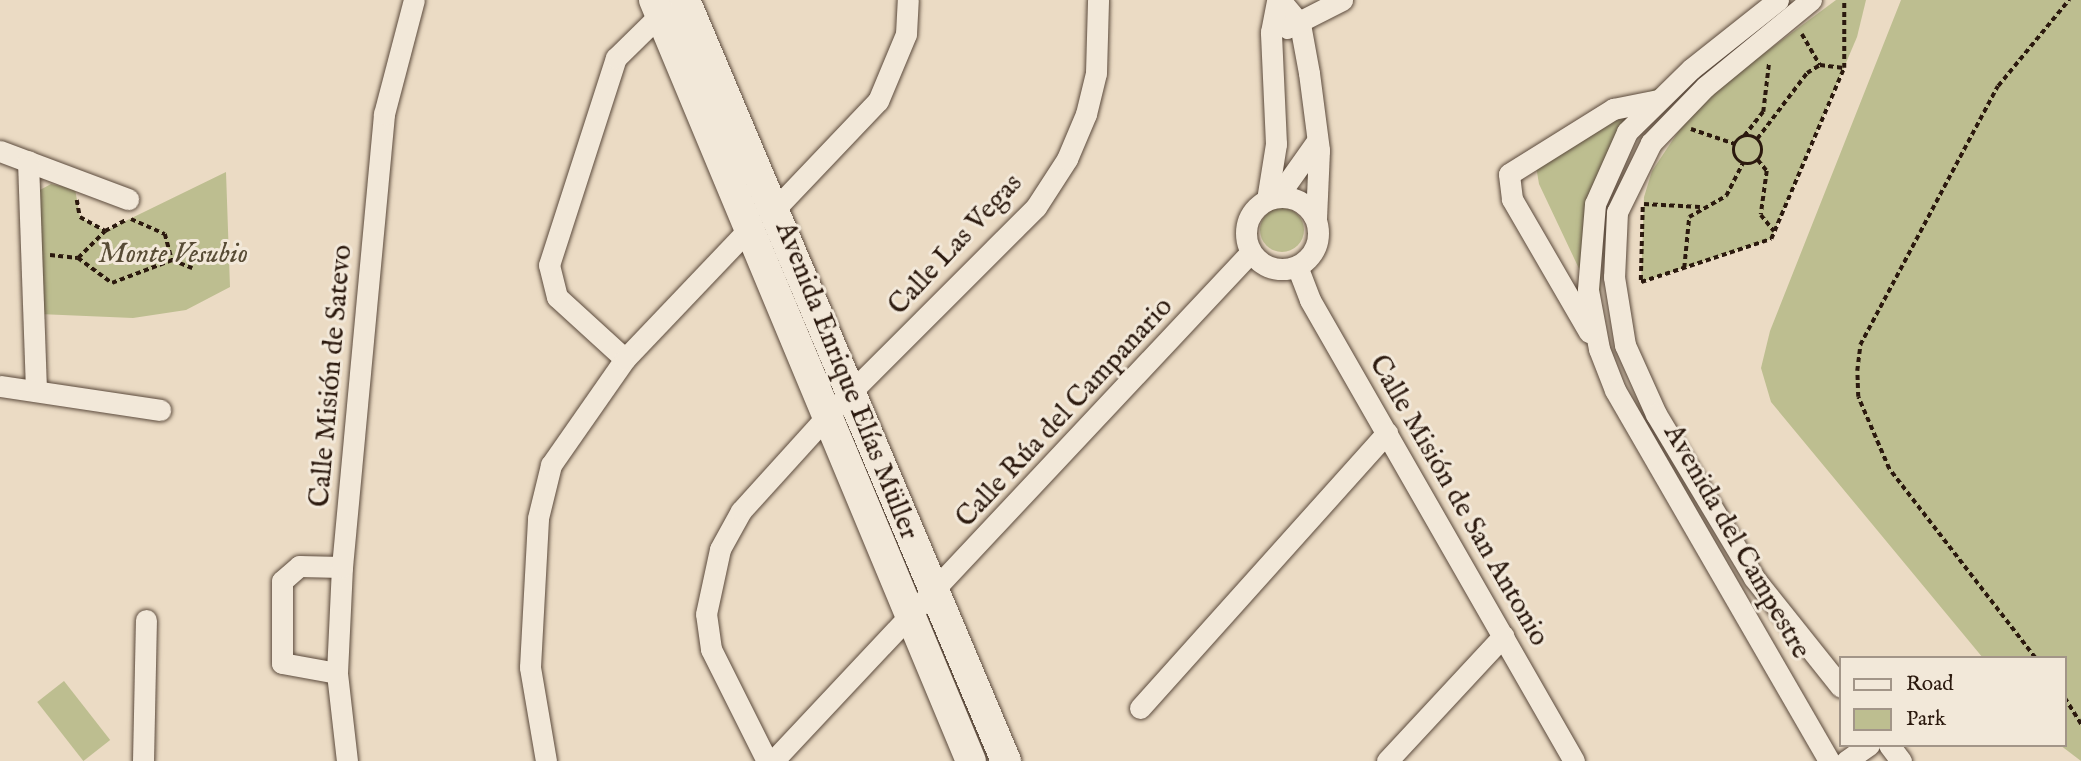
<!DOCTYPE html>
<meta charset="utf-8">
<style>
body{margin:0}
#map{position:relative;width:2081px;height:761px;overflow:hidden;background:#ebdbc4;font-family:"IM FELL English",serif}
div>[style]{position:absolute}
.green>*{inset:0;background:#bdbe90;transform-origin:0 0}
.round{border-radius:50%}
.path>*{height:3.5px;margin-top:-1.75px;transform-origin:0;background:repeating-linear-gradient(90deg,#2b190e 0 5px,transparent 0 8.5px)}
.path>.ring{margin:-1.75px;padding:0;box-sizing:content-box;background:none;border:3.5px solid #2b190e;border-radius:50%}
.roads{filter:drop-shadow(0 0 2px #5b4a3c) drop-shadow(0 0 2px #5b4a3c)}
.minor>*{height:21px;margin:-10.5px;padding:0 10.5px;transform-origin:10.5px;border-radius:10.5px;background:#f2e8d9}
.minor>.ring{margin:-10.5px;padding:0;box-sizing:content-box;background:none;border:21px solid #f2e8d9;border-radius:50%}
.secondary>*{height:30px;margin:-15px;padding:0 15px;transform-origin:15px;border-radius:15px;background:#f2e8d9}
span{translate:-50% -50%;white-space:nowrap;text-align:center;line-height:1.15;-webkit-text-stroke:6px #f2e8d9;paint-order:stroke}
.street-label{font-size:28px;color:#2b190e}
.park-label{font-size:28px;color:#574b35;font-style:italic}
.legend{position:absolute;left:1839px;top:656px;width:228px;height:91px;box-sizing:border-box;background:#f2e8d9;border:2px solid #a29588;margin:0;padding:9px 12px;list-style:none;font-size:21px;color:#2b190e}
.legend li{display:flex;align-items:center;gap:14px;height:35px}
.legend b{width:35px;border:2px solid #a29588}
</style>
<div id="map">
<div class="green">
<i style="clip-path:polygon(1836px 0,1866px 0,1857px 37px,1771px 239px,1641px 282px,1644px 197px,1652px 171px,1684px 123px,1728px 80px)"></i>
<i style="clip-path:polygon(1901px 0,2081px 0,2081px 761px,2060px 745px,2065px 745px,2065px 658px,1983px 658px,1771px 402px,1761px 368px,1770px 331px)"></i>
<i style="clip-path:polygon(1668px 83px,1648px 104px,1602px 213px,1600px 313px,1539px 184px,1535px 160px,1606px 110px)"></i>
<i style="clip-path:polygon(226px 172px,230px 287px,186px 310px,133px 318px,39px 314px,34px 203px,40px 190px,51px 184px,75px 189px,80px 217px,105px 231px)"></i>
<i class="round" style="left:1260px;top:208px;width:44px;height:44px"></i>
<i style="left:64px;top:681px;width:75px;height:34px;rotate:52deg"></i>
</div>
<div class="path">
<i style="left:1802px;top:34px;width:36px;rotate:60deg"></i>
<i style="left:1691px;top:129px;width:46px;rotate:18.8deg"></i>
<i class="ring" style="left:1734px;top:136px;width:24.5px;height:24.5px"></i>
<i style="left:1744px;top:136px;width:31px;rotate:-52deg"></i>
<i style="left:1763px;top:112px;width:50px;rotate:-83.2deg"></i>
<i style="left:1757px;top:139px;width:83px;rotate:-52.9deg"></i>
<i style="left:1807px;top:73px;width:15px;rotate:-32deg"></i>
<i style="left:1820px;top:65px;width:24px;rotate:7deg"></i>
<i style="left:1758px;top:160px;width:14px;rotate:51deg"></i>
<i style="left:1767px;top:171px;width:44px;rotate:97.8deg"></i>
<i style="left:1761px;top:215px;width:21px;rotate:51deg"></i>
<i style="left:77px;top:200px;width:17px;rotate:80deg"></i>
<i style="left:80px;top:217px;width:29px;rotate:29deg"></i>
<i style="left:105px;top:231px;width:24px;rotate:-28deg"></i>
<i style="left:1644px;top:204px;width:56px;rotate:3.1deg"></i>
<i style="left:1643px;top:207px;width:75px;rotate:91.5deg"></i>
<i style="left:1641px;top:282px;width:137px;rotate:-18.3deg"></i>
<i style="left:1771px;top:239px;width:186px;rotate:-66.9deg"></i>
<i style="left:1844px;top:68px;width:68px;rotate:-90deg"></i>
<i style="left:131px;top:219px;width:37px;rotate:24deg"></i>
<i style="left:165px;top:234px;width:27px;rotate:75deg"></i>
<i style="left:172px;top:260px;width:22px;rotate:22deg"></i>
<i style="left:50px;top:255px;width:28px;rotate:6deg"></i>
<i style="left:78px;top:258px;width:38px;rotate:-45deg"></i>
<i style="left:78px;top:258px;width:42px;rotate:36.3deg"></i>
<i style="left:112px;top:283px;width:64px;rotate:-21deg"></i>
<i style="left:1684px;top:268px;width:51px;rotate:-84.4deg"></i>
<i style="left:1689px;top:217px;width:43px;rotate:-29.6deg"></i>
<i style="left:1726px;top:196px;width:37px;rotate:-63deg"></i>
<i style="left:2035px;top:658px;width:239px;rotate:-127.7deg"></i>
<i style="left:1889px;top:469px;width:78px;rotate:-113.3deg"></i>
<i style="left:1858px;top:397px;width:26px;rotate:-92deg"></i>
<i style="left:1857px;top:371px;width:26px;rotate:-83deg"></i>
<i style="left:1860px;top:345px;width:293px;rotate:-62deg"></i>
<i style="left:1998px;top:86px;width:112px;rotate:-50.5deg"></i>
<i style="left:2065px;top:698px;width:31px;rotate:58deg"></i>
</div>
<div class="roads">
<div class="minor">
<i style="left:1280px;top:0;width:31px;rotate:50deg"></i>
<i style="left:1300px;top:24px;width:50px;rotate:79.6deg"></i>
<i style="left:1309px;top:73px;width:78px;rotate:82.6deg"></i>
<i style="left:1319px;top:150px;width:68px;rotate:92.5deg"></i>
<i style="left:1778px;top:0;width:111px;rotate:141.6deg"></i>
<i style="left:1691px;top:69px;width:90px;rotate:135.5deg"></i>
<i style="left:1627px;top:132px;width:79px;rotate:114deg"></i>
<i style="left:1595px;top:204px;width:86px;rotate:94.7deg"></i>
<i style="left:1588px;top:290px;width:60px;rotate:79.4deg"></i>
<i style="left:1599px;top:349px;width:44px;rotate:68.7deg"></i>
<i style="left:1615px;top:390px;width:428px;rotate:60deg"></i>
<i style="left:1811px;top:0;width:137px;rotate:140.6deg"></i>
<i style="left:1705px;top:87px;width:78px;rotate:134deg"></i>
<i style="left:1651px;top:143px;width:77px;rotate:116.2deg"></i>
<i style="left:1617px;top:212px;width:65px;rotate:92.6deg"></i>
<i style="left:1614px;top:277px;width:69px;rotate:80.8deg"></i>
<i style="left:1625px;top:345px;width:76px;rotate:65.8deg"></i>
<i style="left:1656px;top:414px;width:191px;rotate:59.1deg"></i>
<i style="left:1754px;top:578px;width:139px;rotate:51.4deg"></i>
<i style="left:1287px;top:28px;width:62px;rotate:-27deg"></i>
<i style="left:0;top:151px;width:137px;rotate:20.6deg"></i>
<i style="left:28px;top:161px;width:227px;rotate:88deg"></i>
<i style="left:1278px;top:196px;width:67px;rotate:-54.7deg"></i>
<i class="ring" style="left:1246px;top:197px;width:51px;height:51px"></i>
<i style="left:1267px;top:200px;width:57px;rotate:-80.9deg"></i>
<i style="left:1276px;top:144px;width:112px;rotate:-92.6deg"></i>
<i style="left:1271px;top:32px;width:33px;rotate:-79deg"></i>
<i style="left:775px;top:209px;width:149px;rotate:-46.4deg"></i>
<i style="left:878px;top:101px;width:73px;rotate:-67.3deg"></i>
<i style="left:906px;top:34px;width:34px;rotate:-87deg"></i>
<i style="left:1297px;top:266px;width:36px;rotate:69deg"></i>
<i style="left:1310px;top:300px;width:531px;rotate:60.2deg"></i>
<i style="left:1589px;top:332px;width:154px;rotate:-120.1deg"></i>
<i style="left:1512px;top:199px;width:25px;rotate:-97deg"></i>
<i style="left:1509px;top:174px;width:123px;rotate:-32deg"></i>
<i style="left:1613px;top:109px;width:46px;rotate:-11.3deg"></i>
<i style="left:625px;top:359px;width:92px;rotate:-137.6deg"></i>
<i style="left:557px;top:297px;width:33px;rotate:-104deg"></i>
<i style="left:549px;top:265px;width:218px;rotate:-72.1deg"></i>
<i style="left:616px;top:58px;width:74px;rotate:-44.5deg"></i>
<i style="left:0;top:386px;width:162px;rotate:8.5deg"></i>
<i style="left:337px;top:673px;width:56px;rotate:-169.7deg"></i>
<i style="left:282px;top:663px;width:82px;rotate:-90deg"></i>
<i style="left:282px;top:581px;width:23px;rotate:-41deg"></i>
<i style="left:299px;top:566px;width:43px;rotate:1.3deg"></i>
<i style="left:1140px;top:708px;width:370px;rotate:-48.1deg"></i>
<i style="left:1889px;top:745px;width:20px;rotate:53deg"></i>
<i style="left:143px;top:761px;width:141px;rotate:-88.8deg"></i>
<i style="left:347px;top:761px;width:89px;rotate:-96.5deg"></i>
<i style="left:337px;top:673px;width:106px;rotate:-87.3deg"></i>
<i style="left:342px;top:567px;width:455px;rotate:-84.7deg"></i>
<i style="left:384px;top:114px;width:118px;rotate:-75.3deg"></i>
<i style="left:546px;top:761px;width:95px;rotate:-99.7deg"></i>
<i style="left:530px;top:667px;width:149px;rotate:-86.9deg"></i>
<i style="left:538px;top:518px;width:55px;rotate:-76.2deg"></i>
<i style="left:551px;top:465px;width:129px;rotate:-55.1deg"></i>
<i style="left:625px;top:359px;width:180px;rotate:-46.4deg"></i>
<i style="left:767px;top:761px;width:125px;rotate:-116.6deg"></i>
<i style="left:711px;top:649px;width:35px;rotate:-98deg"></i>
<i style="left:706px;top:614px;width:66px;rotate:-77.8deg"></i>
<i style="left:720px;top:549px;width:43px;rotate:-61.1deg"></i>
<i style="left:741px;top:511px;width:131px;rotate:-47.8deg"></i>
<i style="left:829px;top:414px;width:293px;rotate:-45deg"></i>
<i style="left:1036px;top:207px;width:57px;rotate:-57.1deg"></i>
<i style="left:1067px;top:159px;width:49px;rotate:-67.1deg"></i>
<i style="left:1086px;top:114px;width:42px;rotate:-76.3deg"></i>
<i style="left:1096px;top:73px;width:73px;rotate:-88.4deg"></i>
<i style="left:773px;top:761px;width:698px;rotate:-46.8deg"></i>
<i style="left:1387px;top:761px;width:171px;rotate:-47.1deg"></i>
<i style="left:1846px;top:761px;width:28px;rotate:-35deg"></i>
</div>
<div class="secondary">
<i style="left:654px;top:0;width:824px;rotate:67.39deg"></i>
<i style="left:685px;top:0;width:826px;rotate:67.13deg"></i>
</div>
</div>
<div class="street-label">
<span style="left:956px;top:245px;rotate:-47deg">Calle Las Vegas</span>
<span style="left:332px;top:376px;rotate:-85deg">Calle Misión de Satevo</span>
<span style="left:846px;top:381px;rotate:68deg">Avenida Enrique Elías Müller</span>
<span style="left:1065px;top:413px;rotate:-47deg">Calle Rúa del Campanario</span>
<span style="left:1458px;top:501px;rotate:60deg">Calle Misión de San Antonio</span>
<span style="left:1736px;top:542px;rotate:60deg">Avenida del Campestre</span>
</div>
<div class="park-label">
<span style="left:173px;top:255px">Monte Vesubio</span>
</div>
<ul class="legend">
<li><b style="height:9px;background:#f2e8d9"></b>Road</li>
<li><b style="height:19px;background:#bdbe90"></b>Park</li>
</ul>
</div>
